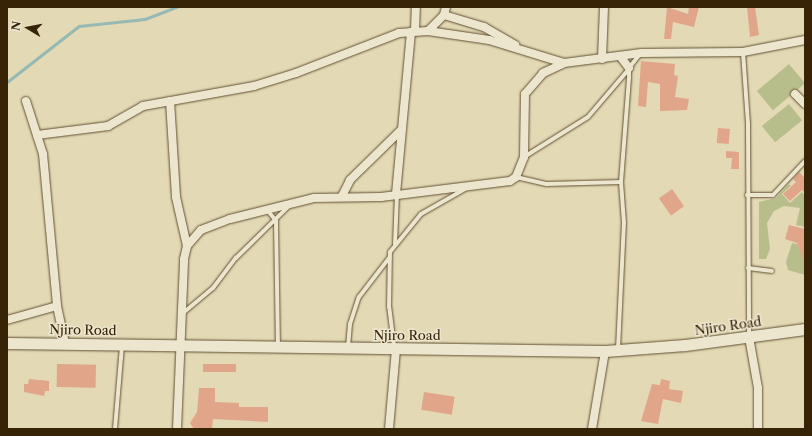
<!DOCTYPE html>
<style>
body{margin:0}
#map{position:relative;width:812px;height:436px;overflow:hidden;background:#e3d9b5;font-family:"Libre Caslon Text",serif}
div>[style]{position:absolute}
.green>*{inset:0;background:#b8be8b;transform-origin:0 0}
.stream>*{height:2.5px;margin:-1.25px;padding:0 1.25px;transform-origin:1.25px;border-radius:1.25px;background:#96b9b4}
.building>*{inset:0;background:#e1a689;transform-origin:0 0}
.roads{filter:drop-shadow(0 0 1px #625032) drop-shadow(0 0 1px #625032)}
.lane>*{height:4px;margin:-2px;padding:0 2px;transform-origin:2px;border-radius:2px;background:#ede6cf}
.street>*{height:8px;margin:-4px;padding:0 4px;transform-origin:4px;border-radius:4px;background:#ede6cf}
.secondary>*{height:11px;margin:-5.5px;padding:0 5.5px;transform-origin:5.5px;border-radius:5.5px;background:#ede6cf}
span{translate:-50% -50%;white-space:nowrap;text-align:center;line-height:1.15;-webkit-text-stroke:3px #ede6cf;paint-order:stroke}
.street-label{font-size:13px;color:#372306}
.frame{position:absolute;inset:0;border:8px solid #372306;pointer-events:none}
.north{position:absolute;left:8px;top:8px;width:40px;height:40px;-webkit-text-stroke:3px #ede6cf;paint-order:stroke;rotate:280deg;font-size:11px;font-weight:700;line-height:16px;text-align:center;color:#372306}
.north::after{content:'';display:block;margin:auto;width:14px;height:18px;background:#372306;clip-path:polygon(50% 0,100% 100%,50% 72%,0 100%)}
</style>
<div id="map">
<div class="green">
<i style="left:789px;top:64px;width:25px;height:42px;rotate:50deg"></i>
<i style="left:789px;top:104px;width:21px;height:35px;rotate:51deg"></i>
<i style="clip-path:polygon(788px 185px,791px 185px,782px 194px,790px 203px,802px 192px,805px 196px,805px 227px,796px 225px,800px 208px,784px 206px,774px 211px,767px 223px,770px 249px,766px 259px,759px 259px,759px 202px,776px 198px)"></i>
<i style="clip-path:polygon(792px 243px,797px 244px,805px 259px,805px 275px,788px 270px,786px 262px)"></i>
</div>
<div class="stream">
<i style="left:7px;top:82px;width:91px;rotate:-37.9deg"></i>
<i style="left:79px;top:26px;width:66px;rotate:-6.1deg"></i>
<i style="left:145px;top:19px;width:34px;rotate:-21deg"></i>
</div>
<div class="building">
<i style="clip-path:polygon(667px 7px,688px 14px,689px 7px,699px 7px,694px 27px,673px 22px,671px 39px,664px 39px)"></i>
<i style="clip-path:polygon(747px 7px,755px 7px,759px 35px,750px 37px)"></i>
<i style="clip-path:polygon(641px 61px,675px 64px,674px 75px,678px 76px,675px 97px,689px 99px,687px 110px,660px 111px,660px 84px,648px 82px,646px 107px,638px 106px)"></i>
<i style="left:718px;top:128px;width:12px;height:15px;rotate:5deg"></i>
<i style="clip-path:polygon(726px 151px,739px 152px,739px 169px,731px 169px,732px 158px,726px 158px)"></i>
<i style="clip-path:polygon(799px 172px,805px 178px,805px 193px,802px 190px,790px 201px,783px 194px,796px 182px,793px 179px)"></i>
<i style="left:672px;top:189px;width:21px;height:16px;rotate:55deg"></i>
<i style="clip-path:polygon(789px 225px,805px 229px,805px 264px,797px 243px,785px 239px)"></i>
<i style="left:57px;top:364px;width:39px;height:23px;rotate:1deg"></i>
<i style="left:236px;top:364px;width:8px;height:33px;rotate:90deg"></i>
<i style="clip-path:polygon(29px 379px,49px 381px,49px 391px,45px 391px,44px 396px,24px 392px,24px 384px,28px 384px)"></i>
<i style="clip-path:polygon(661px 379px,670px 381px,669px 389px,683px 391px,681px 403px,663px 399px,658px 424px,641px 421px,652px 384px,660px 385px)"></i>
<i style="clip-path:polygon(199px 388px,215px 388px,215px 402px,239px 403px,239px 407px,268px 407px,268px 422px,213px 419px,212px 429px,194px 429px,190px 423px,197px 412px)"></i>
<i style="left:424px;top:392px;width:31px;height:18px;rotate:9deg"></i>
</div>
<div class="roads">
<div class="lane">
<i style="left:743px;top:52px;width:72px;rotate:86deg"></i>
<i style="left:748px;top:124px;width:211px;rotate:89.7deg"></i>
<i style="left:524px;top:157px;width:75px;rotate:-32deg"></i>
<i style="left:588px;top:117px;width:63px;rotate:-49.5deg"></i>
<i style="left:516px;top:177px;width:32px;rotate:13deg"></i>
<i style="left:547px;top:184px;width:74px;rotate:-1.5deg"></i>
<i style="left:747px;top:195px;width:26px"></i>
<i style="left:773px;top:195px;width:47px;rotate:-46.7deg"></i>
<i style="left:268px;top:211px;width:13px;rotate:51deg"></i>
<i style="left:276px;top:221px;width:125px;rotate:89.1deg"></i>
<i style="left:395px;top:244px;width:50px;rotate:-87.7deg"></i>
<i style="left:748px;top:268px;width:24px;rotate:7deg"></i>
<i style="left:183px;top:313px;width:39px;rotate:-40deg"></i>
<i style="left:213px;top:288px;width:38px;rotate:-53deg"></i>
<i style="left:236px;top:258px;width:74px;rotate:-44.5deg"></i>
<i style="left:394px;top:346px;width:39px;rotate:-97deg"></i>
<i style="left:389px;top:307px;width:55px;rotate:-89deg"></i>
<i style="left:390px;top:252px;width:49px;rotate:-50.8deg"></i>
<i style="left:421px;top:214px;width:51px;rotate:-29.6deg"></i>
<i style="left:348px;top:347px;width:23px;rotate:-85deg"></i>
<i style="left:350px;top:324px;width:28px;rotate:-72deg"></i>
<i style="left:359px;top:297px;width:49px;rotate:-52.4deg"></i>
<i style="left:618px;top:349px;width:126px;rotate:-87.3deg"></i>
<i style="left:624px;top:223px;width:41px;rotate:-94.2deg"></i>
<i style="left:621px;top:182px;width:104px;rotate:-85.6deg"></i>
<i style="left:629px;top:78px;width:10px;rotate:-90deg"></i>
<i style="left:629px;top:68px;width:18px;rotate:-52deg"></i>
<i style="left:115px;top:429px;width:84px;rotate:-85.2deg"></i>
</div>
<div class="street">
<i style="left:444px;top:15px;width:42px;rotate:16.7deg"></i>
<i style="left:484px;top:27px;width:36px;rotate:30deg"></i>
<i style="left:415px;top:31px;width:24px;rotate:-88deg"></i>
<i style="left:428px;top:31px;width:23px;rotate:-45deg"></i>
<i style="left:444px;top:15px;width:8px;rotate:-76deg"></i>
<i style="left:620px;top:56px;width:15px;rotate:53deg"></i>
<i style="left:602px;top:59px;width:52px;rotate:-87.8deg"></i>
<i style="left:795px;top:94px;width:14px;rotate:45deg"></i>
<i style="left:26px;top:101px;width:56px;rotate:72.2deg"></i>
<i style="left:43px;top:154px;width:153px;rotate:84.7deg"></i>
<i style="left:57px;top:306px;width:38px;rotate:78deg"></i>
<i style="left:170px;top:101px;width:96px;rotate:86.4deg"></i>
<i style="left:176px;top:197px;width:50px;rotate:77.3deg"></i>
<i style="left:37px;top:135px;width:72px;rotate:-7.2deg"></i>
<i style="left:108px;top:126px;width:40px;rotate:-29.7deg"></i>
<i style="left:143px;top:106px;width:113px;rotate:-10.2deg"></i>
<i style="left:254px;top:86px;width:44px;rotate:-17.2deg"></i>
<i style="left:296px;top:73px;width:110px;rotate:-21.2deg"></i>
<i style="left:399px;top:33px;width:29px;rotate:-4deg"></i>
<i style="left:428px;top:31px;width:62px;rotate:8.4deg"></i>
<i style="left:489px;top:40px;width:78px;rotate:17deg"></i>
<i style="left:396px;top:194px;width:163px;rotate:-84.7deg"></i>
<i style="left:342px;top:196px;width:18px;rotate:-63deg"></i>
<i style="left:350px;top:180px;width:71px;rotate:-44.4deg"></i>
<i style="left:7px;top:320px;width:52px;rotate:-15.6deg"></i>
<i style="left:749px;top:337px;width:52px;rotate:80deg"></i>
<i style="left:758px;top:388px;width:41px;rotate:90deg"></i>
<i style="left:177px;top:429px;width:170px;rotate:-87.6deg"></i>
<i style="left:184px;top:259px;width:13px;rotate:-77deg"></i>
<i style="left:187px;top:246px;width:21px;rotate:-49deg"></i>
<i style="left:201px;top:230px;width:31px;rotate:-21deg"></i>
<i style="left:230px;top:219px;width:87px;rotate:-14deg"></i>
<i style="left:314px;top:198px;width:67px;rotate:-0.9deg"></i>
<i style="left:381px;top:197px;width:130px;rotate:-7.1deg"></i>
<i style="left:510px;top:181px;width:7px;rotate:-34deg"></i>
<i style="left:516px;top:177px;width:22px;rotate:-68deg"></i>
<i style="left:524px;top:157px;width:63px;rotate:-89.1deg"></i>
<i style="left:525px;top:94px;width:28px;rotate:-49deg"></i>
<i style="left:543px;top:73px;width:23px;rotate:-25deg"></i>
<i style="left:564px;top:63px;width:78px;rotate:-7.4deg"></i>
<i style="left:641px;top:53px;width:102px;rotate:-0.6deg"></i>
<i style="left:743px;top:52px;width:63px;rotate:-11deg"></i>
<i style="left:389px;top:429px;width:80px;rotate:-85deg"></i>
<i style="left:592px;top:429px;width:79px;rotate:-80.5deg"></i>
</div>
<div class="secondary">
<i style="left:7px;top:343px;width:598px;rotate:0.77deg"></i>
<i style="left:605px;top:351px;width:80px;rotate:-4.3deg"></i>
<i style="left:685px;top:345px;width:121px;rotate:-7.6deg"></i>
</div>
</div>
<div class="street-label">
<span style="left:728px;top:326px;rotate:-8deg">Njiro Road</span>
<span style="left:83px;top:330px;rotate:1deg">Njiro Road</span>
<span style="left:407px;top:335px">Njiro Road</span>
</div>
<div class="frame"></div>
<div class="north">N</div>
</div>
